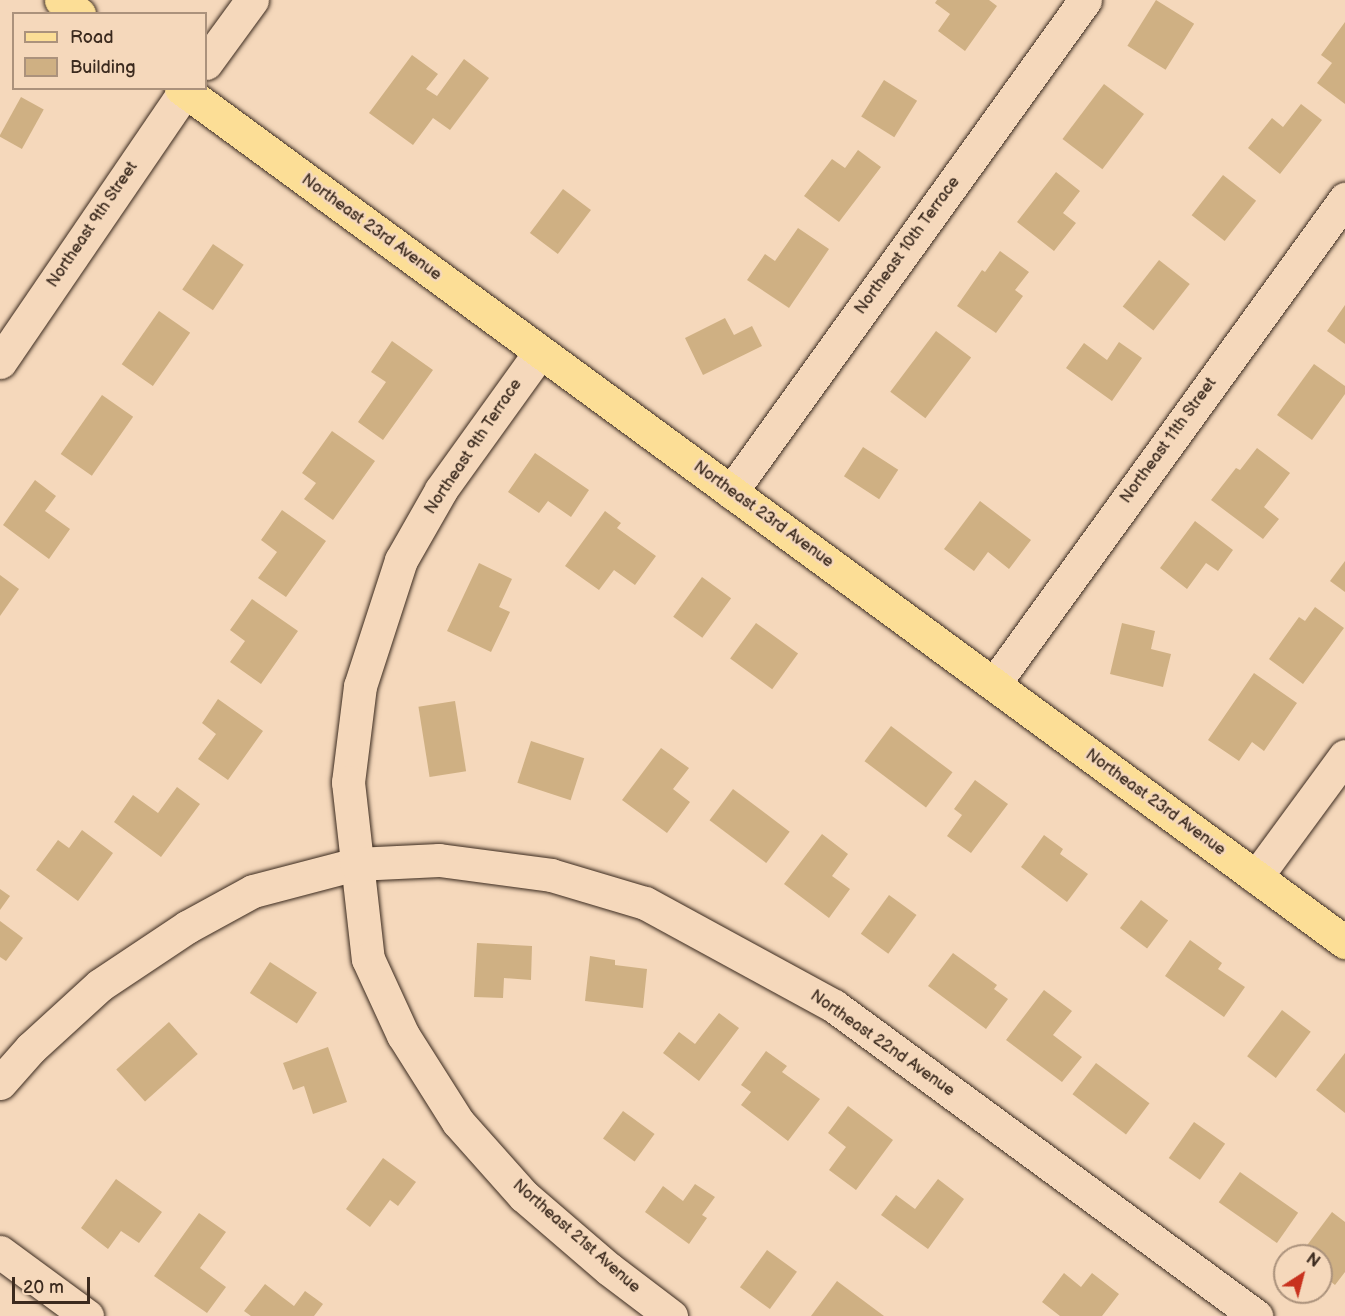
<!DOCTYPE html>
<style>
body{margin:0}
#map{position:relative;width:1345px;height:1316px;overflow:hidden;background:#f5d8bb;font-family:"Balsamiq Sans",sans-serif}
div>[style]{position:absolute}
.building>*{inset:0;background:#cfb083;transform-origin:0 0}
.roads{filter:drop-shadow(0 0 2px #3b2a1e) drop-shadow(0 0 2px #3b2a1e)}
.minor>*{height:33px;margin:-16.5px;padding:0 16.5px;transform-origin:16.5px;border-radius:16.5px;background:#f5d8bb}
.major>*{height:33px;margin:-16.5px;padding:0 16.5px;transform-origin:16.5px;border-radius:16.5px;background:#fcde96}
span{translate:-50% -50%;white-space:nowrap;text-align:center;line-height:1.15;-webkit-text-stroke:5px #f5d8bb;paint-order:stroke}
.street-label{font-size:16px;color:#3b2a1e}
.legend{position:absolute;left:12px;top:12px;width:195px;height:78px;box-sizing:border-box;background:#f5d8bb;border:2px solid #ab927c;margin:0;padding:8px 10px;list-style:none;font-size:18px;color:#3b2a1e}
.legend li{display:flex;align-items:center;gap:12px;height:30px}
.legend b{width:30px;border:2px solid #ab927c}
.north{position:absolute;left:1273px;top:1244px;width:60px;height:60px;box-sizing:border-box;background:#f5d8bb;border:2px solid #ab927c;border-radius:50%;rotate:36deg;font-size:16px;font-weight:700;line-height:24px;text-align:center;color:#3b2a1e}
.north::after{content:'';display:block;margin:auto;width:21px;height:27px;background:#c8321e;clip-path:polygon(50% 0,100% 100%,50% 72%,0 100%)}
.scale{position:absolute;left:12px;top:1277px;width:78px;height:27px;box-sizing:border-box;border:3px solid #3b2a1e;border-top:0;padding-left:8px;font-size:18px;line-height:21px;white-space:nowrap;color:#3b2a1e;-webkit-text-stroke:4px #f5d8bb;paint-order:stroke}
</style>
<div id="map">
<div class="building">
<i style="clip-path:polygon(937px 0,989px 0,997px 6px,965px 51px,938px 31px,950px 14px,935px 3px)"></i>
<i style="left:1156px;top:0;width:45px;height:54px;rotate:32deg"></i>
<i style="clip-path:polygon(1345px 22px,1345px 104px,1317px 83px,1332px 63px,1321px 55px)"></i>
<i style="clip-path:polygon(412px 55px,438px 74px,426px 89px,437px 96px,464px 59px,489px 78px,450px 130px,433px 118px,413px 145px,369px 113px)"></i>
<i style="left:884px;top:80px;width:39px;height:43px;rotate:32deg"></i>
<i style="left:1104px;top:84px;width:50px;height:69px;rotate:37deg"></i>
<i style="left:21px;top:97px;width:26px;height:45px;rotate:29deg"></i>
<i style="clip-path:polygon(1301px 104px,1322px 120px,1280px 174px,1248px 148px,1272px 118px,1283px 127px)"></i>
<i style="clip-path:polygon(858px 150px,881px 167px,839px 222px,804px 196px,832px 159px,845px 168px)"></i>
<i style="clip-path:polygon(1056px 172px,1080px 191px,1063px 213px,1076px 223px,1054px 251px,1017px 222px)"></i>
<i style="left:1223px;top:175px;width:42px;height:51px;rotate:38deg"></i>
<i style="left:563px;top:189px;width:35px;height:55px;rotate:37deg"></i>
<i style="clip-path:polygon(798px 228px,829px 249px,789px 308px,747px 280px,765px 254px,775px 261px)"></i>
<i style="left:213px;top:244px;width:37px;height:55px;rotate:34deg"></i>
<i style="clip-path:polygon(1000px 251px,1029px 272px,1015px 290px,1023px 296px,996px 333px,957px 306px,982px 270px,985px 272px)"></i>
<i style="left:1159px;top:260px;width:39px;height:59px;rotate:38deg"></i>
<i style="clip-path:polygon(1345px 305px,1345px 344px,1327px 331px)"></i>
<i style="left:159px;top:311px;width:38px;height:65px;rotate:35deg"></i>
<i style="clip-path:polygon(725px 318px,734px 335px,752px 326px,762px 346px,703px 375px,685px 338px)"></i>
<i style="left:936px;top:331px;width:44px;height:76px;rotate:37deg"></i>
<i style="clip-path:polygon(392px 341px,433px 370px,383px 440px,358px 422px,386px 382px,371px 372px)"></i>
<i style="clip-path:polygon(1119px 342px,1142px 358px,1112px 401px,1066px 368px,1084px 343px,1107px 360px)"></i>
<i style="clip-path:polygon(1314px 364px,1345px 386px,1345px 394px,1312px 440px,1277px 415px)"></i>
<i style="left:102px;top:395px;width:38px;height:72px;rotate:35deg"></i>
<i style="clip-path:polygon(332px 431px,375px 461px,333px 520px,304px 499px,316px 483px,302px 473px)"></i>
<i style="left:863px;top:447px;width:42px;height:35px;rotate:33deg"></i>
<i style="clip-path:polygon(1257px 448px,1290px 473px,1264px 507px,1279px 519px,1263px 539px,1211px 500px,1236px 468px,1240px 470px)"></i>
<i style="clip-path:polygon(535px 453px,589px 490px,571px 517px,548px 501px,539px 513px,508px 492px)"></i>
<i style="clip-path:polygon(35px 480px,56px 496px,45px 511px,70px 529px,49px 559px,3px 525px)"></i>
<i style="clip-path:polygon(980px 501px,1031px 540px,1009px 569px,988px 552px,974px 571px,944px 549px)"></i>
<i style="clip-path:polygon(282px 510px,326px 541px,286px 597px,258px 578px,277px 552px,261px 540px)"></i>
<i style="clip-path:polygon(605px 511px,621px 523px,617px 528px,656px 556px,635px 585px,614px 570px,599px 590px,565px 566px)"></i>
<i style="clip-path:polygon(1195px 521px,1233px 550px,1218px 571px,1206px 563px,1187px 589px,1160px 568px)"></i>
<i style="clip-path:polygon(1345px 561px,1345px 592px,1330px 581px)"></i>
<i style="clip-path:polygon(479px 563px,512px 579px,499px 607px,510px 612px,491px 652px,447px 631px)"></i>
<i style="clip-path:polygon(0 575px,19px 589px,0 616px)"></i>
<i style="left:702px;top:577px;width:36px;height:49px;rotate:36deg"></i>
<i style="clip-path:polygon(252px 599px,298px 631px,261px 684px,230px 662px,245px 641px,230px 630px)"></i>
<i style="clip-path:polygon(1315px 607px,1344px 628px,1303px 684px,1269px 659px,1299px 617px,1305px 621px)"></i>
<i style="left:756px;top:623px;width:52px;height:44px;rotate:36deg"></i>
<i style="clip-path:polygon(1122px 623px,1155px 631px,1151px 649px,1171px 654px,1163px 687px,1110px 674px)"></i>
<i style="clip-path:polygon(1254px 673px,1297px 703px,1264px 751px,1252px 742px,1239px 761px,1208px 740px)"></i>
<i style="clip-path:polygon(218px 699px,263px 731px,228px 780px,198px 759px,216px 734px,202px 723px)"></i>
<i style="left:455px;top:701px;width:71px;height:37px;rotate:81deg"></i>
<i style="left:891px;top:726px;width:77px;height:44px;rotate:37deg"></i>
<i style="left:531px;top:741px;width:56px;height:44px;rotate:18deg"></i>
<i style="clip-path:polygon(661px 748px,689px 768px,673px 789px,690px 802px,667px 833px,622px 800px)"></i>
<i style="clip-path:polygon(975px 780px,1008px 804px,971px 853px,947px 836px,962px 815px,954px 809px)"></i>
<i style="clip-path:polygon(177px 787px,200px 804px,161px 857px,114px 822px,133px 795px,158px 813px)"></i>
<i style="left:733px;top:789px;width:71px;height:39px;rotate:37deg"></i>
<i style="clip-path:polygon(82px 830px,113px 853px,78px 901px,36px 870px,58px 840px,69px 848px)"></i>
<i style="clip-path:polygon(822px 834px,848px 854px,832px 876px,850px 889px,829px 918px,784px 884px)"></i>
<i style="clip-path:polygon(1044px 835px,1063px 849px,1060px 854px,1088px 874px,1067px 902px,1021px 867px)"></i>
<i style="clip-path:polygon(0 889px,10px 896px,0 910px)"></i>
<i style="left:889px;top:895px;width:34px;height:48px;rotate:36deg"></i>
<i style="left:1141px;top:900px;width:34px;height:35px;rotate:37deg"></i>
<i style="clip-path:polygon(0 921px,23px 938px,6px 961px,0 957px)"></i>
<i style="clip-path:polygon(1190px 940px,1222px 963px,1218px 969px,1245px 987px,1224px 1017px,1165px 976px)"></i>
<i style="clip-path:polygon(477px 943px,532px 946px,531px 980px,504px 978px,503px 998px,474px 997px)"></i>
<i style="clip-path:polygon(953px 953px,997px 985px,994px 989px,1008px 999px,986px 1029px,928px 986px)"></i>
<i style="clip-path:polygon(590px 956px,615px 960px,615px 965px,647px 969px,643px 1008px,585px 1001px)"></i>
<i style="left:270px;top:962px;width:56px;height:37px;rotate:33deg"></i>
<i style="clip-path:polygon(1044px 990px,1072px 1011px,1053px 1035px,1082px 1057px,1062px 1082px,1006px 1040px)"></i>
<i style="left:1282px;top:1010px;width:36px;height:58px;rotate:37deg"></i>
<i style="clip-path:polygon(719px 1013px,739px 1028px,699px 1081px,663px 1053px,679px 1032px,695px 1044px)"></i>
<i style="left:169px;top:1022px;width:43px;height:71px;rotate:48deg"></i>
<i style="clip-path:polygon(328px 1047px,347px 1102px,313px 1114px,304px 1086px,293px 1090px,283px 1063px)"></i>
<i style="clip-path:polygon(766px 1051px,787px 1066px,782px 1072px,820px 1099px,788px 1141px,741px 1105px,751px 1092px,741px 1085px)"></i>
<i style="clip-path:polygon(1345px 1053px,1345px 1113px,1316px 1090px)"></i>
<i style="left:1096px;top:1063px;width:67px;height:39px;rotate:37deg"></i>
<i style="clip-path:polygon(848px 1106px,893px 1140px,856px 1190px,829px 1170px,846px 1147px,828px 1133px)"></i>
<i style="left:623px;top:1111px;width:39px;height:34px;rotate:36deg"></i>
<i style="left:1194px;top:1122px;width:38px;height:44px;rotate:35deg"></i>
<i style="clip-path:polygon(383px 1158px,416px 1182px,398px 1206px,390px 1200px,370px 1227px,346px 1209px)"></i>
<i style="left:1240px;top:1172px;width:71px;height:37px;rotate:35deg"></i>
<i style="clip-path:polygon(116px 1179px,162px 1212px,139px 1243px,121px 1231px,108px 1249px,81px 1228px)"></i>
<i style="clip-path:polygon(938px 1179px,964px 1199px,928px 1249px,881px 1215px,896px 1195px,915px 1209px)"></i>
<i style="clip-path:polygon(695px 1184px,715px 1197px,702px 1215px,707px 1218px,689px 1244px,645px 1212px,663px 1186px,683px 1201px)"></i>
<i style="clip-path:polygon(1332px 1212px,1345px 1222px,1345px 1272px,1335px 1285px,1321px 1274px,1321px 1256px,1299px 1256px)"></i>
<i style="clip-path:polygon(199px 1213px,226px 1232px,200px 1268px,226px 1287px,207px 1313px,154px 1276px)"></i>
<i style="left:767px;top:1250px;width:37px;height:46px;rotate:36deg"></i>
<i style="clip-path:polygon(1064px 1273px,1081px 1287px,1092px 1273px,1119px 1294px,1102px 1316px,1060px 1316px,1042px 1302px)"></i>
<i style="clip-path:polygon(837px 1281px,884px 1316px,811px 1316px)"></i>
<i style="clip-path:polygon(265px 1284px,294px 1306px,305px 1291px,323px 1304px,314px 1316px,251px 1316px,244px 1311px)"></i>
</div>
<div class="roads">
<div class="minor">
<i style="left:206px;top:63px;width:78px;rotate:-53.9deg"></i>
<i style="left:540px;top:352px;width:170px;rotate:125.7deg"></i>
<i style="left:441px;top:490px;width:81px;rotate:119.7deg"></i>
<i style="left:401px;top:560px;width:133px;rotate:108deg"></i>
<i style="left:360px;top:686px;width:97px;rotate:97.1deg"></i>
<i style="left:348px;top:782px;width:178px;rotate:83.6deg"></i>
<i style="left:368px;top:959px;width:84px;rotate:65.3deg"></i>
<i style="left:403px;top:1035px;width:103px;rotate:57.7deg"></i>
<i style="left:458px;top:1122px;width:99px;rotate:48.3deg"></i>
<i style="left:524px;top:1196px;width:112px;rotate:40.7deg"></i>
<i style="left:609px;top:1269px;width:78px;rotate:37.2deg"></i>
<i style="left:0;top:362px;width:332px;rotate:-55.7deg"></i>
<i style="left:731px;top:492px;width:606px;rotate:-54.26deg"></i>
<i style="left:994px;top:684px;width:599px;rotate:-54.11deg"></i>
<i style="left:1256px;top:877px;width:150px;rotate:-53.7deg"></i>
<i style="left:0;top:1083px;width:47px;rotate:-48.5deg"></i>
<i style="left:31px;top:1048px;width:93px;rotate:-42.4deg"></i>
<i style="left:100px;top:985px;width:105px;rotate:-33.7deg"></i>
<i style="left:187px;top:927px;width:75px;rotate:-28.6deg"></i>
<i style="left:253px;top:891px;width:106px;rotate:-14.7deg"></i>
<i style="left:356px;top:864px;width:83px;rotate:-2.8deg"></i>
<i style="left:439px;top:860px;width:113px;rotate:7.6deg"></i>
<i style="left:551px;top:875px;width:98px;rotate:16.6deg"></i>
<i style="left:645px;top:903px;width:215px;rotate:28.6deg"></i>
<i style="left:834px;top:1006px;width:524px;rotate:36.3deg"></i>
<i style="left:0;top:1252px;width:108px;rotate:36.3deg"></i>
</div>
<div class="major">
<i style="left:61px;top:0;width:23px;rotate:38deg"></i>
<i style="left:181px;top:88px;width:1444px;rotate:36.27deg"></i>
</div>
</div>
<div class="street-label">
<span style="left:93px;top:225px;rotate:-56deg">Northeast 9th Street</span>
<span style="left:371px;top:228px;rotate:36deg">Northeast 23rd Avenue</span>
<span style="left:908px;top:246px;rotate:-54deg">Northeast 10th Terrace</span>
<span style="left:1169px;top:441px;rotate:-54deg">Northeast 11th Street</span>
<span style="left:474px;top:447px;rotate:-56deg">Northeast 9th Terrace</span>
<span style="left:763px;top:515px;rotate:36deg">Northeast 23rd Avenue</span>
<span style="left:1155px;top:803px;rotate:36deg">Northeast 23rd Avenue</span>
<span style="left:882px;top:1044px;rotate:35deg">Northeast 22nd Avenue</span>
<span style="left:576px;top:1237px;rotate:41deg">Northeast 21st Avenue</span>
</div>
<ul class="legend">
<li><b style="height:8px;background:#fcde96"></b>Road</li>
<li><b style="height:16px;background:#cfb083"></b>Building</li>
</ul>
<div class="north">N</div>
<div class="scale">20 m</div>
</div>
